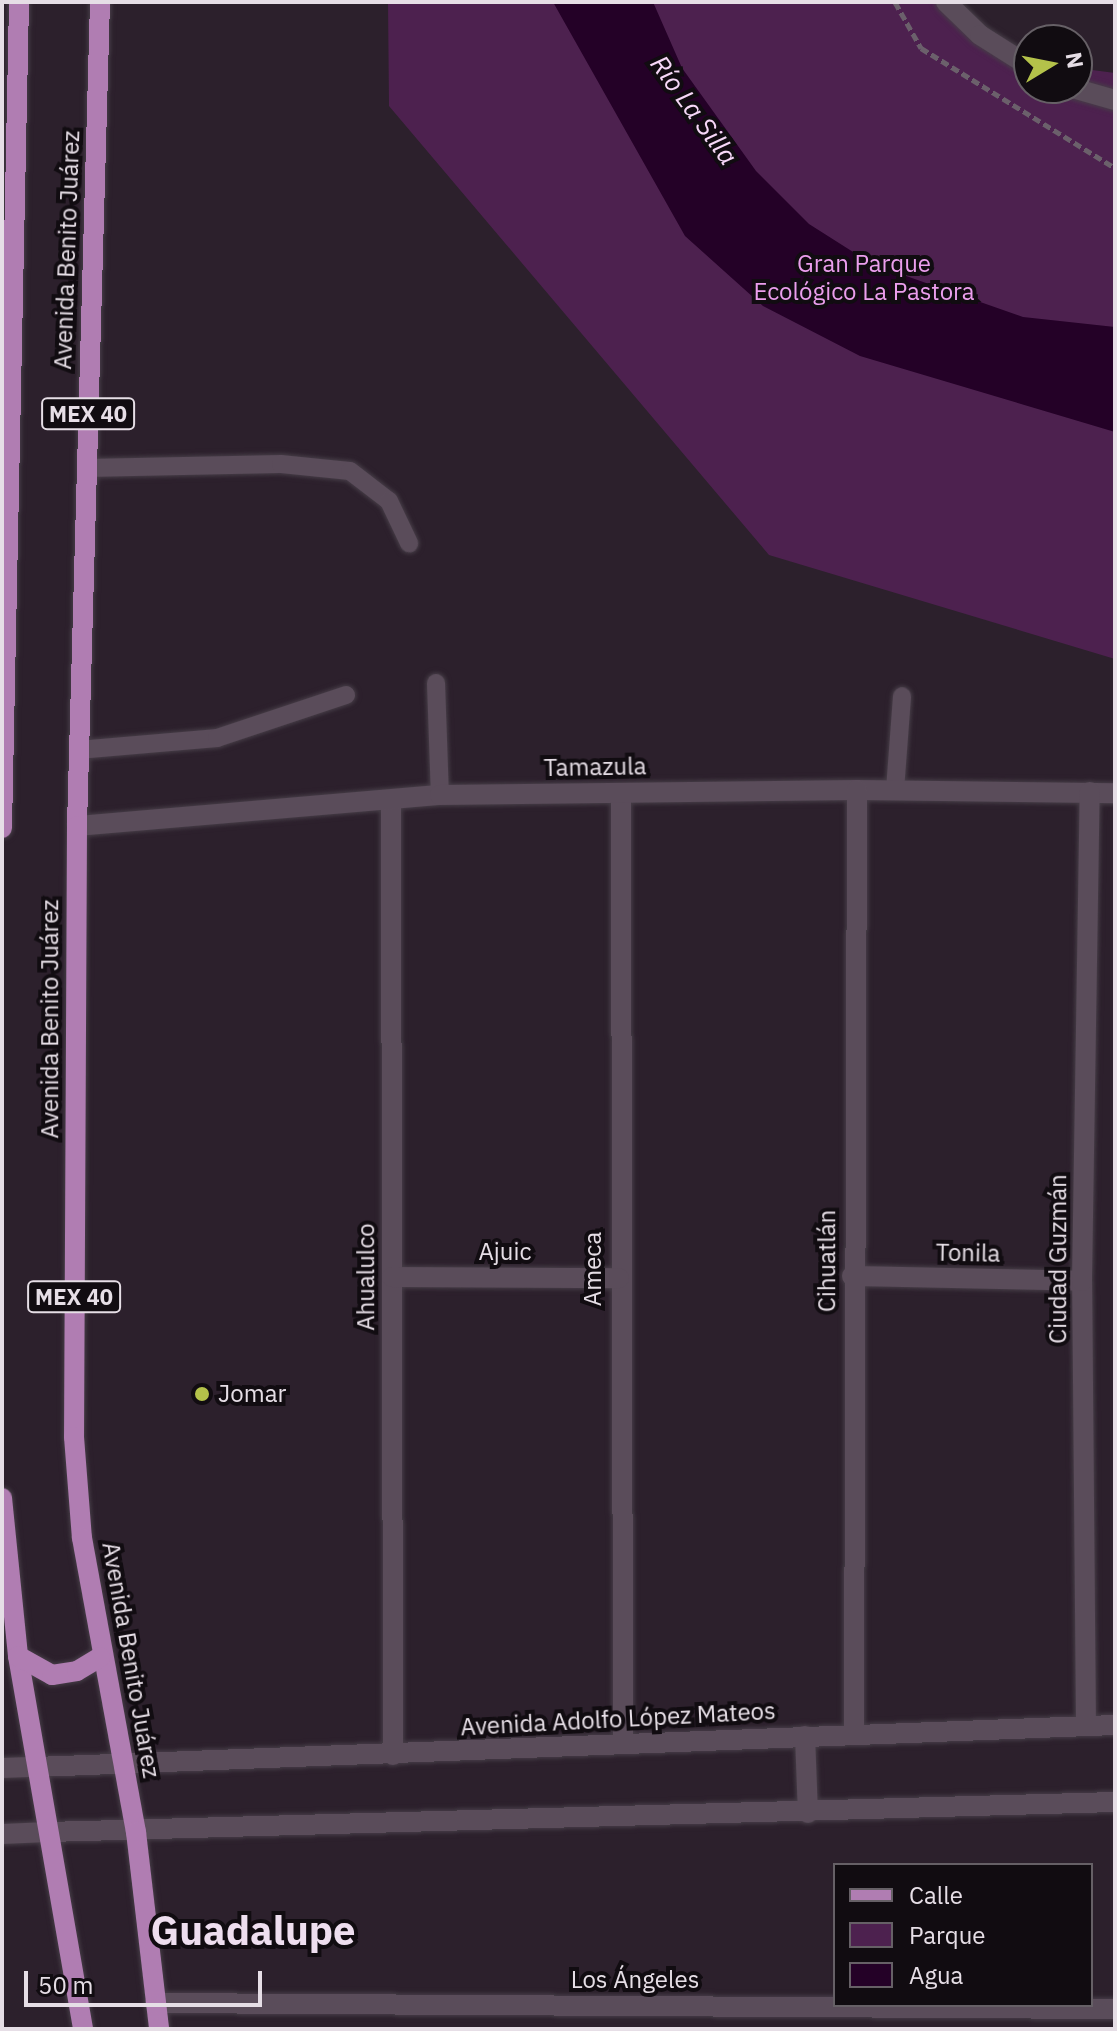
<!DOCTYPE html>
<meta charset="utf-8">
<style>
body{margin:0}
#map{position:relative;width:1117px;height:2031px;overflow:hidden;background:#2c202c;font-family:"IBM Plex Sans",sans-serif}
div>[style]{position:absolute}
.green>*{inset:0;background:#4d214f}
.water>*{inset:0;background:#240127}
.path>*{height:5px;margin-top:-2.5px;transform-origin:0;background:repeating-linear-gradient(90deg,#6b606b 0 8px,transparent 0 12px)}
.roads{filter:drop-shadow(0 0 2px #463d47) drop-shadow(0 0 2px #463d47)}
.service>*{height:18px;margin:-9px;padding:0 9px;transform-origin:9px;border-radius:9px;background:#5a4c5a}
.minor>*{height:20px;margin:-10px;padding:0 10px;transform-origin:10px;border-radius:10px;background:#5a4c5a}
.tertiary>*{height:20px;margin:-10px;padding:0 10px;transform-origin:10px;border-radius:10px;background:#5a4c5a}
.secondary>*{height:20px;margin:-10px;padding:0 10px;transform-origin:10px;border-radius:10px;background:#5a4c5a}
.primary>*{height:20px;margin:-10px;padding:0 10px;transform-origin:10px;border-radius:10px;background:#b07db2}
.dots>*{width:22px;height:22px;translate:-50% -50%;box-sizing:border-box;border:4px solid #110c11;border-radius:50%}
span{translate:-50% -50%;white-space:nowrap;text-align:center;line-height:1.15;-webkit-text-stroke:8px #110c11;paint-order:stroke}
.shield-label span{padding:2px 6px;background:#110c11;border:2px solid;border-radius:6px;-webkit-text-stroke-width:0}
.shield-label{font-size:22px;color:#e6dee6;font-weight:700}
.street-label{font-size:24px;color:#e6dee6}
.park-label{font-size:24px;color:#eb9eed}
.poi-label{font-size:24px;color:#e6dee6}
.left{translate:0 -50%;text-align:left}
.water-label{font-size:26px;color:#f7d8f8;font-style:italic}
.town-label{font-size:40px;color:#eedeef;font-weight:700}
.frame{position:absolute;inset:0;border:4px solid #e6dee6;pointer-events:none}
.legend{position:absolute;left:833px;top:1863px;width:260px;height:144px;box-sizing:border-box;background:#110c11;border:2px solid #666066;margin:0;padding:10px 14px;list-style:none;font-size:24px;color:#e6dee6}
.legend li{display:flex;align-items:center;gap:16px;height:40px}
.legend b{width:40px;border:2px solid #666066}
.north{position:absolute;left:1013px;top:24px;width:80px;height:80px;box-sizing:border-box;background:#110c11;border:2px solid #666066;border-radius:50%;rotate:80deg;font-size:22px;font-weight:700;line-height:32px;text-align:center;color:#e6dee6}
.north::after{content:'';display:block;margin:auto;width:28px;height:36px;background:#b4c24a;clip-path:polygon(50% 0,100% 100%,50% 72%,0 100%)}
.scale{position:absolute;left:24px;top:1971px;width:238px;height:36px;box-sizing:border-box;border:4px solid #e6dee6;border-top:0;padding-left:10px;font-size:24px;line-height:28px;white-space:nowrap;color:#e6dee6;-webkit-text-stroke:6px #110c11;paint-order:stroke}
</style>
<div id="map">
<div class="green">
<i style="clip-path:polygon(388px 2px,949px 2px,1029px 62px,1029px 88px,1077px 88px,1077px 68px,1115px 73px,1115px 659px,769px 555px,389px 106px)"></i>
</div>
<div class="water">
<i style="clip-path:polygon(553px 2px,653px 2px,682px 68px,756px 171px,809px 224px,872px 264px,1023px 317px,1115px 327px,1115px 432px,860px 356px,763px 306px,685px 236px)"></i>
</div>
<div class="path">
<i style="left:895px;top:2px;width:53px;rotate:60.5deg"></i>
<i style="left:921px;top:48px;width:228px;rotate:31.7deg"></i>
</div>
<div class="roads">
<div class="service">
<i style="left:86px;top:468px;width:195px;rotate:-1.2deg"></i>
<i style="left:281px;top:464px;width:69px;rotate:5.8deg"></i>
<i style="left:350px;top:471px;width:49px;rotate:37.6deg"></i>
<i style="left:389px;top:501px;width:47px;rotate:64.5deg"></i>
<i style="left:436px;top:683px;width:112px;rotate:88deg"></i>
<i style="left:78px;top:750px;width:140px;rotate:-4.9deg"></i>
<i style="left:217px;top:738px;width:136px;rotate:-18.4deg"></i>
<i style="left:895px;top:790px;width:94px;rotate:-85.7deg"></i>
</div>
<div class="minor">
<i style="left:946px;top:2px;width:47px;rotate:44.1deg"></i>
<i style="left:980px;top:35px;width:58px;rotate:32.3deg"></i>
<i style="left:1073px;top:88px;width:44px;rotate:15.9deg"></i>
<i style="left:621px;top:793px;width:951px;rotate:89.88deg"></i>
<i style="left:391px;top:800px;width:955px;rotate:89.88deg"></i>
<i style="left:77px;top:826px;width:364px;rotate:-4.9deg"></i>
<i style="left:440px;top:795px;width:417px;rotate:-0.7deg"></i>
<i style="left:857px;top:790px;width:258px;rotate:0.7deg"></i>
<i style="left:852px;top:1276px;width:230px;rotate:1.2deg"></i>
<i style="left:392px;top:1277px;width:227px;rotate:0.3deg"></i>
<i style="left:1086px;top:1726px;width:445px;rotate:-90.5deg"></i>
<i style="left:1082px;top:1281px;width:489px;rotate:-89.1deg"></i>
<i style="left:854px;top:1734px;width:944px;rotate:-89.82deg"></i>
<i style="left:155px;top:2003px;width:960px;rotate:0.36deg"></i>
</div>
<div class="tertiary">
<i style="left:2px;top:1768px;width:34px;rotate:-2deg"></i>
<i style="left:2px;top:1834px;width:46px;rotate:-2.5deg"></i>
</div>
<div class="secondary">
<i style="left:805px;top:1736px;width:77px;rotate:87.8deg"></i>
<i style="left:36px;top:1767px;width:1080px;rotate:-2.23deg"></i>
<i style="left:48px;top:1832px;width:1067px;rotate:-1.61deg"></i>
</div>
<div class="primary">
<i style="left:100px;top:2px;width:824px;rotate:91.6deg"></i>
<i style="left:77px;top:826px;width:611px;rotate:90.28deg"></i>
<i style="left:74px;top:1437px;width:101px;rotate:85.5deg"></i>
<i style="left:82px;top:1538px;width:299px;rotate:79.6deg"></i>
<i style="left:136px;top:1832px;width:198px;rotate:83.3deg"></i>
<i style="left:2px;top:828px;width:826px;rotate:-88.82deg"></i>
<i style="left:2px;top:1498px;width:159px;rotate:84.2deg"></i>
<i style="left:18px;top:1656px;width:379px;rotate:80.1deg"></i>
<i style="left:18px;top:1656px;width:39px;rotate:29deg"></i>
<i style="left:52px;top:1675px;width:25px;rotate:-9deg"></i>
<i style="left:77px;top:1671px;width:27px;rotate:-31deg"></i>
</div>
</div>
<div class="dots">
<i style="left:202px;top:1394px;background:#b4c24a"></i>
</div>
<div class="shield-label">
<span style="left:88px;top:414px">MEX 40</span>
<span style="left:74px;top:1297px">MEX 40</span>
</div>
<div class="street-label">
<span style="left:67px;top:250px;rotate:-88deg">Avenida Benito Juárez</span>
<span style="left:595px;top:767px;rotate:-1deg">Tamazula</span>
<span style="left:50px;top:1019px;rotate:-90deg">Avenida Benito Juárez</span>
<span style="left:505px;top:1252px">Ajuic</span>
<span style="left:968px;top:1253px;rotate:1deg">Tonila</span>
<span style="left:1058px;top:1259px;rotate:-90deg">Ciudad Guzmán</span>
<span style="left:827px;top:1261px;rotate:-90deg">Cihuatlán</span>
<span style="left:593px;top:1269px;rotate:-90deg">Ameca</span>
<span style="left:366px;top:1277px;rotate:-90deg">Ahualulco</span>
<span style="left:131px;top:1660px;rotate:80deg">Avenida Benito Juárez</span>
<span style="left:618px;top:1719px;rotate:-3deg">Avenida Adolfo López Mateos</span>
<span style="left:635px;top:1980px">Los Ángeles</span>
</div>
<div class="park-label">
<span style="left:864px;top:278px">Gran Parque<br>Ecológico La Pastora</span>
</div>
<div class="poi-label">
<span class="left" style="left:218px;top:1394px">Jomar</span>
</div>
<div class="water-label">
<span style="left:694px;top:110px;rotate:54deg">Río La Silla</span>
</div>
<div class="town-label">
<span style="left:253px;top:1930px">Guadalupe</span>
</div>
<div class="frame"></div>
<ul class="legend">
<li><b style="height:10px;background:#b07db2"></b>Calle</li>
<li><b style="height:22px;background:#4d214f"></b>Parque</li>
<li><b style="height:22px;background:#240127"></b>Agua</li>
</ul>
<div class="north">N</div>
<div class="scale">50 m</div>
</div>
